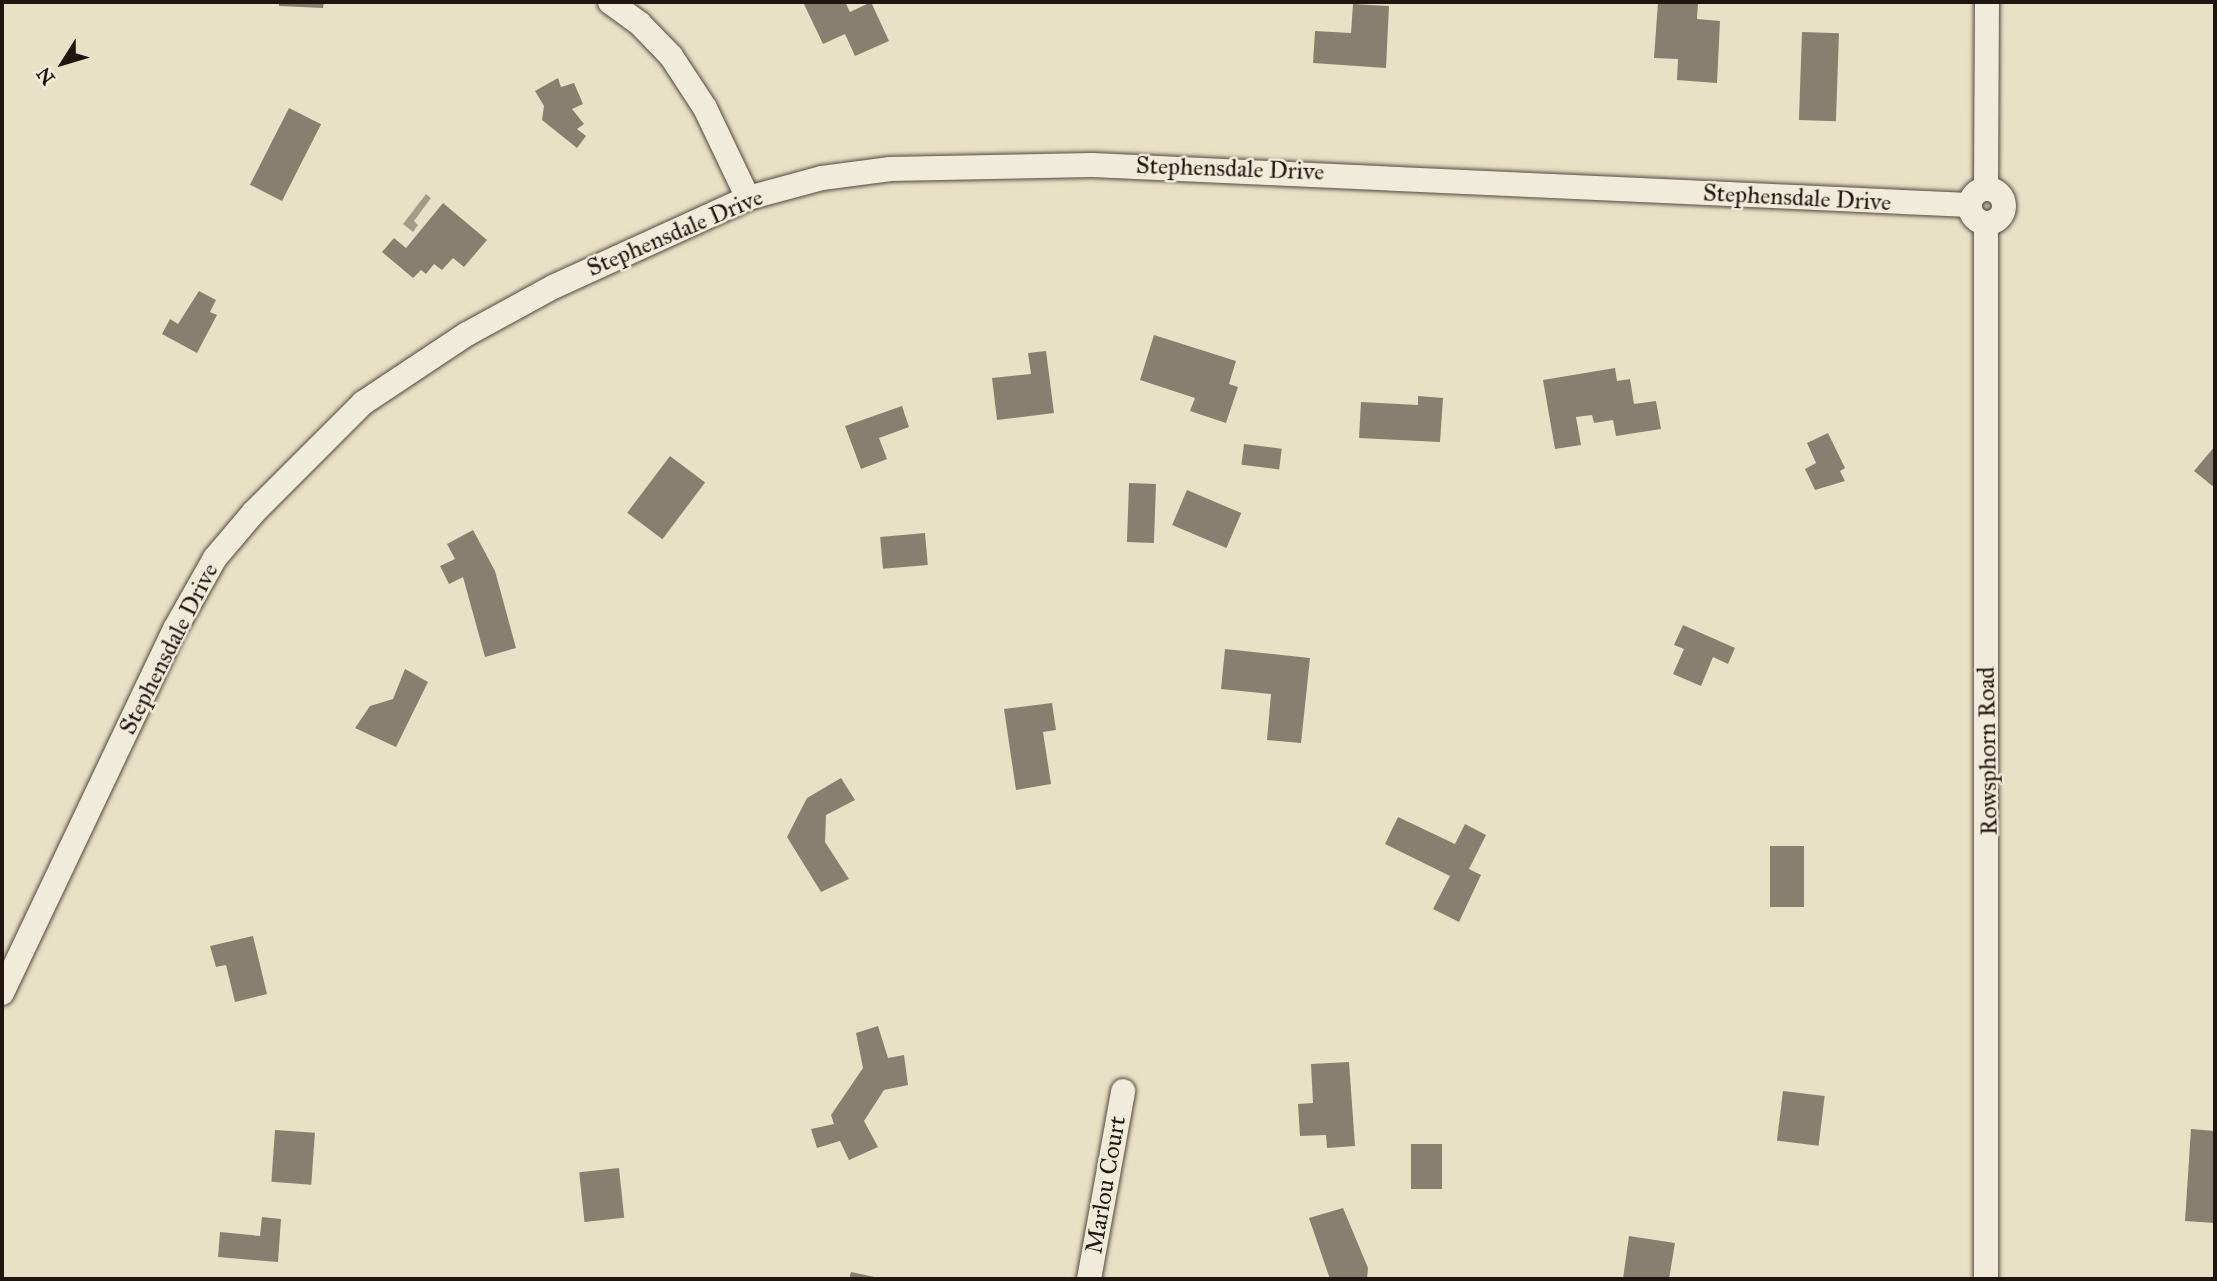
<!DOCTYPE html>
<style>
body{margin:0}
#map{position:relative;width:2217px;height:1281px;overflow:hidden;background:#e9e1c6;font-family:"IM FELL Great Primer",serif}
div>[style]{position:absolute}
.water>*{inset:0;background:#a59c88}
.building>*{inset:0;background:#897f6f;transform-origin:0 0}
.roads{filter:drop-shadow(0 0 2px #53483e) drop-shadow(0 0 2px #53483e)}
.minor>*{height:24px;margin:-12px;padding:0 12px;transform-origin:12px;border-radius:12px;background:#f1ecda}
.minor>.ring{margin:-12px;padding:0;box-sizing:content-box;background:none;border:24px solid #f1ecda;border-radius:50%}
span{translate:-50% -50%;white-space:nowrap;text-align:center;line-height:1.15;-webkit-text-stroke:5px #f1ecda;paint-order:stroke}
.street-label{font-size:24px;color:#211510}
.frame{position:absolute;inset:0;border:4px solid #211510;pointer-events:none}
.north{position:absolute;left:28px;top:28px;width:70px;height:70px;-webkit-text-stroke:5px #f1ecda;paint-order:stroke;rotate:233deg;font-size:19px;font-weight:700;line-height:28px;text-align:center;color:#211510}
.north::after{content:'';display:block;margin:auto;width:24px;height:32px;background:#211510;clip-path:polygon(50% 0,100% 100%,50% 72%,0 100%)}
</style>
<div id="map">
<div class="water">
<i style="clip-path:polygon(426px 194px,431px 198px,414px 221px,418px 225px,413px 232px,403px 224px)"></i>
</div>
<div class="building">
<i style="clip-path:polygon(279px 2px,324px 2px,323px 8px,279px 6px)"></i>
<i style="clip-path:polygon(803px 2px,845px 2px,850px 12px,871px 2px,889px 41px,855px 56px,845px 34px,823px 44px)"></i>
<i style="clip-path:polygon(1658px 2px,1698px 2px,1697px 19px,1720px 21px,1717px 83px,1677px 80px,1678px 59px,1654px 58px)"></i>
<i style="clip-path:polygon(1353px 4px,1389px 6px,1386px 68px,1313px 63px,1315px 31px,1351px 33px)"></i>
<i style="left:1802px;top:32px;width:37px;height:88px;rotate:2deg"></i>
<i style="clip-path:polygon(558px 78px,561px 87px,574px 83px,583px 104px,572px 109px,584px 124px,577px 129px,586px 136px,577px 148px,542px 120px,544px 106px,535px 91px)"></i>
<i style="left:289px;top:108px;width:36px;height:86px;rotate:27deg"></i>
<i style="clip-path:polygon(443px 203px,487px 240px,464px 267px,453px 258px,442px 270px,434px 264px,426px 274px,421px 270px,413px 278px,382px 252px,394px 238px,406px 248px)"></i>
<i style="clip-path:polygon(199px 291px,216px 300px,210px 312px,217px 315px,197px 353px,162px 334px,170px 319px,178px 324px)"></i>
<i style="clip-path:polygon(1154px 335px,1236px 361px,1229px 384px,1238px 387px,1226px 423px,1190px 411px,1195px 398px,1140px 380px)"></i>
<i style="clip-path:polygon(1046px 351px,1054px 413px,997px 420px,992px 378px,1031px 374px,1028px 353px)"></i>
<i style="clip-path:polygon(1615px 368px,1617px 381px,1630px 379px,1634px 404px,1656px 401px,1661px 429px,1616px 436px,1613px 420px,1594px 423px,1592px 415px,1576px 417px,1581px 445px,1555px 449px,1543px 380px)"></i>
<i style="clip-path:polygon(1418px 396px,1443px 398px,1440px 442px,1359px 438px,1361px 402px,1418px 405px)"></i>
<i style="clip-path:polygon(902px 406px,909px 427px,879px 438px,887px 459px,861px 469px,845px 426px)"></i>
<i style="clip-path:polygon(1828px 433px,1845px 468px,1840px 471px,1845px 481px,1815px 490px,1805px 469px,1816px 463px,1807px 443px)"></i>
<i style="left:1244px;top:444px;width:38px;height:21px;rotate:7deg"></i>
<i style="clip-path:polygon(2215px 446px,2215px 488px,2194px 471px)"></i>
<i style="left:670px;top:456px;width:44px;height:71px;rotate:37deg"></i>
<i style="left:1129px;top:483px;width:27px;height:59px;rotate:2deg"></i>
<i style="left:1187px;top:490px;width:59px;height:38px;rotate:23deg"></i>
<i style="clip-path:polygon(473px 530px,495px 571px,516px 648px,485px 657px,463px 577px,449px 584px,440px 566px,455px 559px,447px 544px)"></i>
<i style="left:925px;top:533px;width:32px;height:45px;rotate:85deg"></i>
<i style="clip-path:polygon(1683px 625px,1735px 648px,1728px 664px,1713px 657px,1701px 686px,1673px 674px,1684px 649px,1674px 645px)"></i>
<i style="clip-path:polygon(1225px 649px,1310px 658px,1301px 743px,1267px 740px,1271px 694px,1221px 689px)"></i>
<i style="clip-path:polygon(405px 669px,428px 682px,396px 747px,355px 728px,370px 706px,393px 699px)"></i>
<i style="clip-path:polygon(1052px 703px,1056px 730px,1043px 732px,1051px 784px,1016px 790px,1004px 709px)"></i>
<i style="clip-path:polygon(841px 778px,855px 800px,826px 815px,825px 842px,849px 879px,821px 892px,787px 837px,807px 798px)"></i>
<i style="clip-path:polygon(1398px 817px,1455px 844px,1465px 824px,1486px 835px,1469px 869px,1481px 875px,1459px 922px,1433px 909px,1450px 876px,1385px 844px)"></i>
<i style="left:1770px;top:846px;width:34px;height:61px"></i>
<i style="clip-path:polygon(253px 936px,267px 994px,235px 1002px,226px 965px,216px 967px,210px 946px)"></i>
<i style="clip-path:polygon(878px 1026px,888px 1058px,904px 1055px,908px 1085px,884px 1090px,864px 1121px,878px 1147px,849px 1160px,840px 1141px,817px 1148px,811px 1129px,834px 1124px,831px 1115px,863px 1068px,856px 1033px)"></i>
<i style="clip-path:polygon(1349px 1062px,1355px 1146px,1327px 1148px,1326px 1135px,1300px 1136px,1298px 1104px,1313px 1103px,1311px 1064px)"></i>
<i style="left:1783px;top:1091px;width:42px;height:50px;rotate:7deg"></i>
<i style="clip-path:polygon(2191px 1129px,2215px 1131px,2215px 1223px,2185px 1221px)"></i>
<i style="left:275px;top:1130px;width:40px;height:52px;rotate:4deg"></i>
<i style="left:1411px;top:1144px;width:31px;height:45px"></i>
<i style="left:619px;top:1168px;width:50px;height:40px;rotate:84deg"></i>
<i style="clip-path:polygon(1343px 1208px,1368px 1268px,1367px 1279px,1330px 1279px,1309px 1218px)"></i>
<i style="clip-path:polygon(262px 1217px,281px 1219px,278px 1262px,218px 1257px,220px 1232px,260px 1236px)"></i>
<i style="clip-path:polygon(1629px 1236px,1675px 1243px,1669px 1279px,1623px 1279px)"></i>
<i style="clip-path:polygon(851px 1272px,879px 1278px,879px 1279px,849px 1279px)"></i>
</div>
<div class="roads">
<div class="minor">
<i style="left:610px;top:2px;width:37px;rotate:36deg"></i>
<i style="left:640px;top:24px;width:45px;rotate:45.9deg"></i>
<i style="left:671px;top:56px;width:62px;rotate:56.8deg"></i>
<i style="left:705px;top:108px;width:100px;rotate:64.5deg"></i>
<i class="ring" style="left:1970px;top:189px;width:10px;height:10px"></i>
<i style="left:1986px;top:189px;width:187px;rotate:-89.7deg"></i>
<i style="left:1986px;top:224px;width:1055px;rotate:90deg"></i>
<i style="left:2px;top:993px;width:403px;rotate:-64.6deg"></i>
<i style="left:175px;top:629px;width:81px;rotate:-60.6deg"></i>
<i style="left:215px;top:558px;width:60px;rotate:-49.7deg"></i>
<i style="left:254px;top:512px;width:154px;rotate:-45deg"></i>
<i style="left:363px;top:403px;width:125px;rotate:-33.6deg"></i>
<i style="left:467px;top:334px;width:98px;rotate:-28.7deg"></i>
<i style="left:553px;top:287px;width:214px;rotate:-24.5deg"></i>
<i style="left:748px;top:198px;width:77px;rotate:-15.1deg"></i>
<i style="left:822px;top:178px;width:69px;rotate:-7.5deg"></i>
<i style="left:890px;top:169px;width:202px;rotate:-1.1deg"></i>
<i style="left:1092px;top:165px;width:878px;rotate:2.61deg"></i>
<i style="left:1089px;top:1279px;width:191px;rotate:-79.7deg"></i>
</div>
</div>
<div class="street-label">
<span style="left:1230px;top:169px;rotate:2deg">Stephensdale Drive</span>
<span style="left:1797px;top:198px;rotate:3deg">Stephensdale Drive</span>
<span style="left:675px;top:233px;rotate:-23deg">Stephensdale Drive</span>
<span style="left:169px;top:649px;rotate:-63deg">Stephensdale Drive</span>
<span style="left:1988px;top:751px;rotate:-91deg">Rowsphorn Road</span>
<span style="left:1106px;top:1185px;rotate:-80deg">Marlou Court</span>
</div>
<div class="frame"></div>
<div class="north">N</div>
</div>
